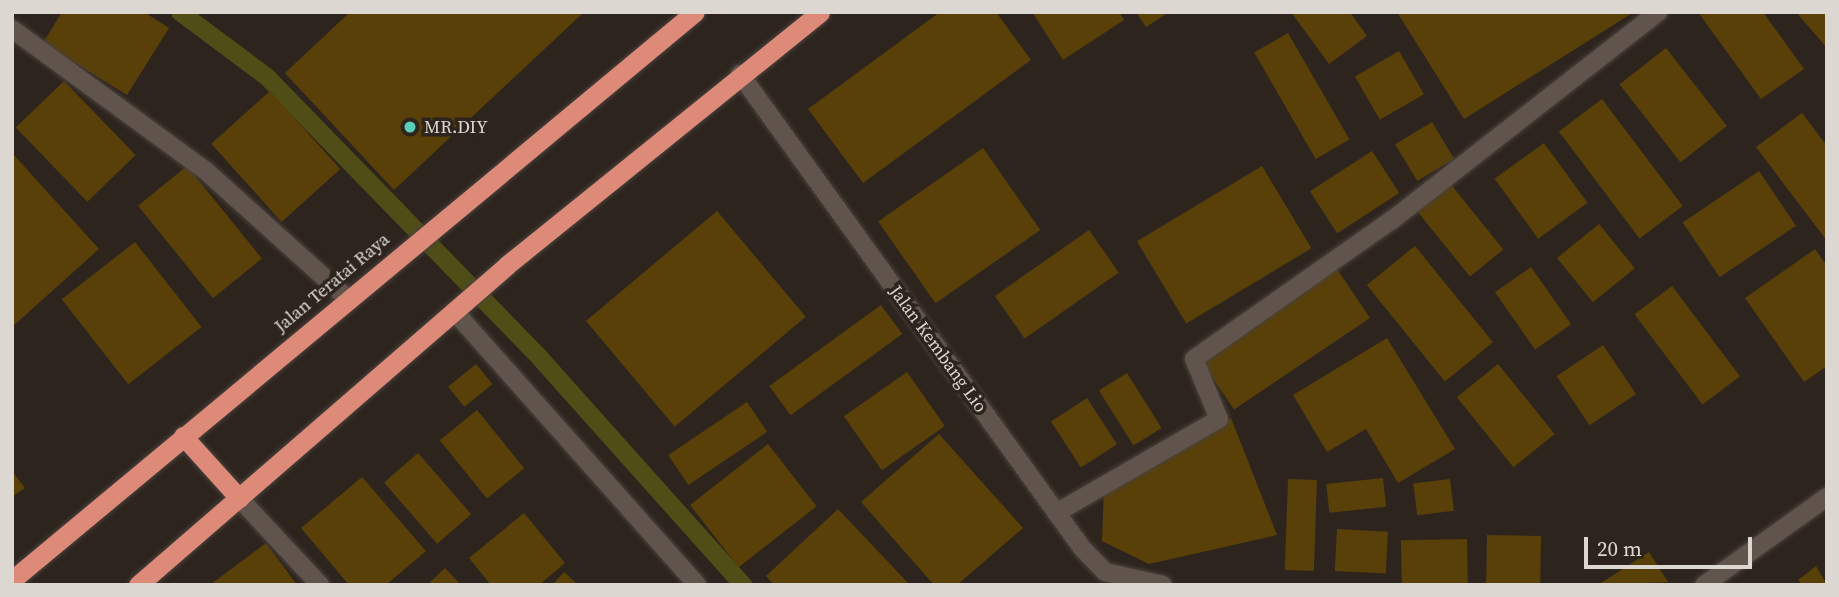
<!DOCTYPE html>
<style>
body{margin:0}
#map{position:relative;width:1839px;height:597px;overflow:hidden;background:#2e241e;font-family:"Source Serif 4",serif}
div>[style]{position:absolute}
.stream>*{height:18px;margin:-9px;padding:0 9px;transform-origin:9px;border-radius:9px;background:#504e16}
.building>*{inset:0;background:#594008;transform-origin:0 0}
.roads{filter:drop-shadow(0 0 2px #4a423d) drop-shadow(0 0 2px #4a423d)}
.minor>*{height:18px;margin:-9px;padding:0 9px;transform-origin:9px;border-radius:9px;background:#60544d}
.trunk>*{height:19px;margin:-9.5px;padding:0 9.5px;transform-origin:9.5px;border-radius:9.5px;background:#de8a79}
.dots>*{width:19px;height:19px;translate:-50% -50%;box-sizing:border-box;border:4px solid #2e241e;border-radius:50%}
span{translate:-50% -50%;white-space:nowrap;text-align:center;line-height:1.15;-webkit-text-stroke:7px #2e241e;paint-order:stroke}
.poi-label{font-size:18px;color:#ddd7d2}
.left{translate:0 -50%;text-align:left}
.street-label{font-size:18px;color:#ddd7d2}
.frame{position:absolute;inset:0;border:14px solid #ddd7d2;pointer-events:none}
.scale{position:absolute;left:1584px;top:537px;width:168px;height:32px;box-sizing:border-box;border:4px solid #ddd7d2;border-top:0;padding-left:9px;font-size:21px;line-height:24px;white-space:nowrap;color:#ddd7d2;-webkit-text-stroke:5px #2e241e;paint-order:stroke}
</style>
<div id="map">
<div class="stream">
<i style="left:180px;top:12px;width:109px;rotate:36.8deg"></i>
<i style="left:267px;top:77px;width:392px;rotate:45.8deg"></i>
<i style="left:540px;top:358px;width:305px;rotate:48.2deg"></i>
</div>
<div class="building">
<i style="clip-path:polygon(62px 12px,144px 12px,169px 28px,127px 95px,43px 43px)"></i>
<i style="clip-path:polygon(350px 12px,584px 12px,394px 190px,285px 73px)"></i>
<i style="clip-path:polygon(940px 12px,996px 12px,1031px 60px,863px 183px,808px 109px)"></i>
<i style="clip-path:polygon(1032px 12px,1119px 12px,1124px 20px,1063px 60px)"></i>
<i style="clip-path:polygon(1136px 12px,1169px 12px,1146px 27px)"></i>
<i style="clip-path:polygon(1291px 12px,1350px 12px,1367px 36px,1329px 64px)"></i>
<i style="clip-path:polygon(1397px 12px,1634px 12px,1464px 119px)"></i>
<i style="clip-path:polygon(1698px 12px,1763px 12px,1804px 69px,1761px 99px)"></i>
<i style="clip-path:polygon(1796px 12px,1827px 12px,1827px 48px)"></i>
<i style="left:1288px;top:33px;width:123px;height:39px;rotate:60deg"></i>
<i style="left:1666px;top:48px;width:99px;height:59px;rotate:52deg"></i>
<i style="left:1399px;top:51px;width:50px;height:51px;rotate:60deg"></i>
<i style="left:64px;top:81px;width:103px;height:67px;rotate:46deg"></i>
<i style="left:270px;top:91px;width:105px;height:79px;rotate:48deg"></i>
<i style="left:1602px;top:99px;width:134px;height:54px;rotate:53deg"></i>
<i style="clip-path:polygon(1802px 113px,1827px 146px,1827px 241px,1756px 147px)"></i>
<i style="left:1432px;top:122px;width:43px;height:43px;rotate:59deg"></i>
<i style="left:1544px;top:143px;width:74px;height:61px;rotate:54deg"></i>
<i style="left:983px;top:148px;width:100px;height:128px;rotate:55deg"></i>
<i style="left:1372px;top:151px;width:50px;height:74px;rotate:57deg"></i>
<i style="clip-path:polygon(12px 153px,99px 249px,12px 327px)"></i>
<i style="left:187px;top:166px;width:119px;height:63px;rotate:51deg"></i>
<i style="left:1262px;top:166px;width:96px;height:146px;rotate:59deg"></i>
<i style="left:1759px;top:171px;width:66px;height:92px;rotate:56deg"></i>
<i style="left:1448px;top:181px;width:88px;height:43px;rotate:51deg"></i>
<i style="left:717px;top:211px;width:138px;height:171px;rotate:50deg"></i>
<i style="left:1599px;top:224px;width:57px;height:54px;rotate:51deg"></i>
<i style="left:1089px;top:230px;width:52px;height:115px;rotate:55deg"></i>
<i style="left:135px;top:242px;width:108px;height:93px;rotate:52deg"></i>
<i style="left:1415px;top:246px;width:124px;height:62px;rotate:51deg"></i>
<i style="clip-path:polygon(1815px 249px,1827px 266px,1827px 366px,1804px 382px,1745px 298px)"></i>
<i style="left:1531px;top:267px;width:70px;height:44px;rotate:55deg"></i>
<i style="left:1337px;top:269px;width:59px;height:164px;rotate:56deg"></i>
<i style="left:1672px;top:286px;width:113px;height:47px;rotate:53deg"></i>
<i style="left:881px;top:305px;width:36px;height:138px;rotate:54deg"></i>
<i style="clip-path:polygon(1387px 338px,1455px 449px,1398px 483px,1366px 429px,1327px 452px,1293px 395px)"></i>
<i style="left:1603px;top:345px;width:59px;height:56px;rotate:56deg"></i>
<i style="left:476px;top:364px;width:26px;height:36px;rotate:51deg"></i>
<i style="left:1498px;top:364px;width:90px;height:53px;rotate:51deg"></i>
<i style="left:907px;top:372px;width:66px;height:77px;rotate:55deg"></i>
<i style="left:1127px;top:373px;width:65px;height:33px;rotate:58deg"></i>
<i style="left:1087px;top:398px;width:55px;height:43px;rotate:57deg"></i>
<i style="left:747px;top:402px;width:36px;height:95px;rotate:56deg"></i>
<i style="left:477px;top:410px;width:75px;height:48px;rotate:51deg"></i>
<i style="clip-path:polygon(1231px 418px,1277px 535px,1149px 564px,1102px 541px,1104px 489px)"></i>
<i style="clip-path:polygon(939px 434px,1023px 528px,957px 585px,934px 585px,861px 502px)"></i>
<i style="left:768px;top:444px;width:79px;height:99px;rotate:52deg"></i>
<i style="left:418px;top:453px;width:81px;height:45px;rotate:49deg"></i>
<i style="clip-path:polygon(12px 471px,25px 488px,12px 497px)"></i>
<i style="clip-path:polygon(362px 477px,426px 551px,386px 585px,349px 585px,301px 528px)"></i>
<i style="left:1383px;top:478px;width:29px;height:57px;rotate:84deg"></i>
<i style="left:1288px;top:479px;width:29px;height:91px;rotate:2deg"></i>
<i style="left:1450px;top:479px;width:32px;height:37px;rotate:83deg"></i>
<i style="clip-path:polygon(838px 509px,910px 585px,774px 585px,766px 576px)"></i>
<i style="clip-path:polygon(524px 513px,565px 563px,539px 585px,491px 585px,469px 558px)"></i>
<i style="left:1337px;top:529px;width:51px;height:42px;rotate:3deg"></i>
<i style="left:1487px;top:535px;width:54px;height:50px;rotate:1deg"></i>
<i style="left:1467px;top:539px;width:46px;height:66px;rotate:89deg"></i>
<i style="clip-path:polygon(266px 543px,297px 585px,210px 585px)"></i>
<i style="clip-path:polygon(1649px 552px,1668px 582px,1598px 585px)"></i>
<i style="clip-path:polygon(1816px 566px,1827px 585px,1802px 585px,1798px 580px)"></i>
<i style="clip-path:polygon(445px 568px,461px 585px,427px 585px)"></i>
<i style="clip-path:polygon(564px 572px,578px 585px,552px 585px)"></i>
</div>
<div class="roads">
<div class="minor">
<i style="left:12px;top:29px;width:240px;rotate:36.2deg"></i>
<i style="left:206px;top:171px;width:188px;rotate:42deg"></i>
<i style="left:740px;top:74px;width:584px;rotate:54.19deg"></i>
<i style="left:1082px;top:548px;width:33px;rotate:46deg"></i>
<i style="left:1105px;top:572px;width:59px;rotate:12.6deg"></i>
<i style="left:454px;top:311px;width:366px;rotate:48.4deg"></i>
<i style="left:239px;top:498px;width:119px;rotate:47deg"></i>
<i style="left:1056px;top:513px;width:188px;rotate:-30deg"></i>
<i style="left:1219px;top:419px;width:65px;rotate:-112.6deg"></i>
<i style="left:1194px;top:359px;width:242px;rotate:-35.1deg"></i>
<i style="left:1392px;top:220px;width:338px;rotate:-38deg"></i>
<i style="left:1704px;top:585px;width:151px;rotate:-35.6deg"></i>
</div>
<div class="trunk">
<i style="left:183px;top:436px;width:84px;rotate:47.9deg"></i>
<i style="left:12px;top:580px;width:888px;rotate:-39.75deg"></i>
<i style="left:138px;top:585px;width:488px;rotate:-40.9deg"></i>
<i style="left:507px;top:265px;width:402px;rotate:-38.9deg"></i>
</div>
</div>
<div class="dots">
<i style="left:410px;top:127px;background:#5bcebb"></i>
</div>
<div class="poi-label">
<span class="left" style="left:424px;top:127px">MR.DIY</span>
</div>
<div class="street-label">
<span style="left:332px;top:283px;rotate:-40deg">Jalan Teratai Raya</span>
<span style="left:938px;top:349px;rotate:54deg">Jalan Kembang Lio</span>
</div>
<div class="frame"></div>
<div class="scale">20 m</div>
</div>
